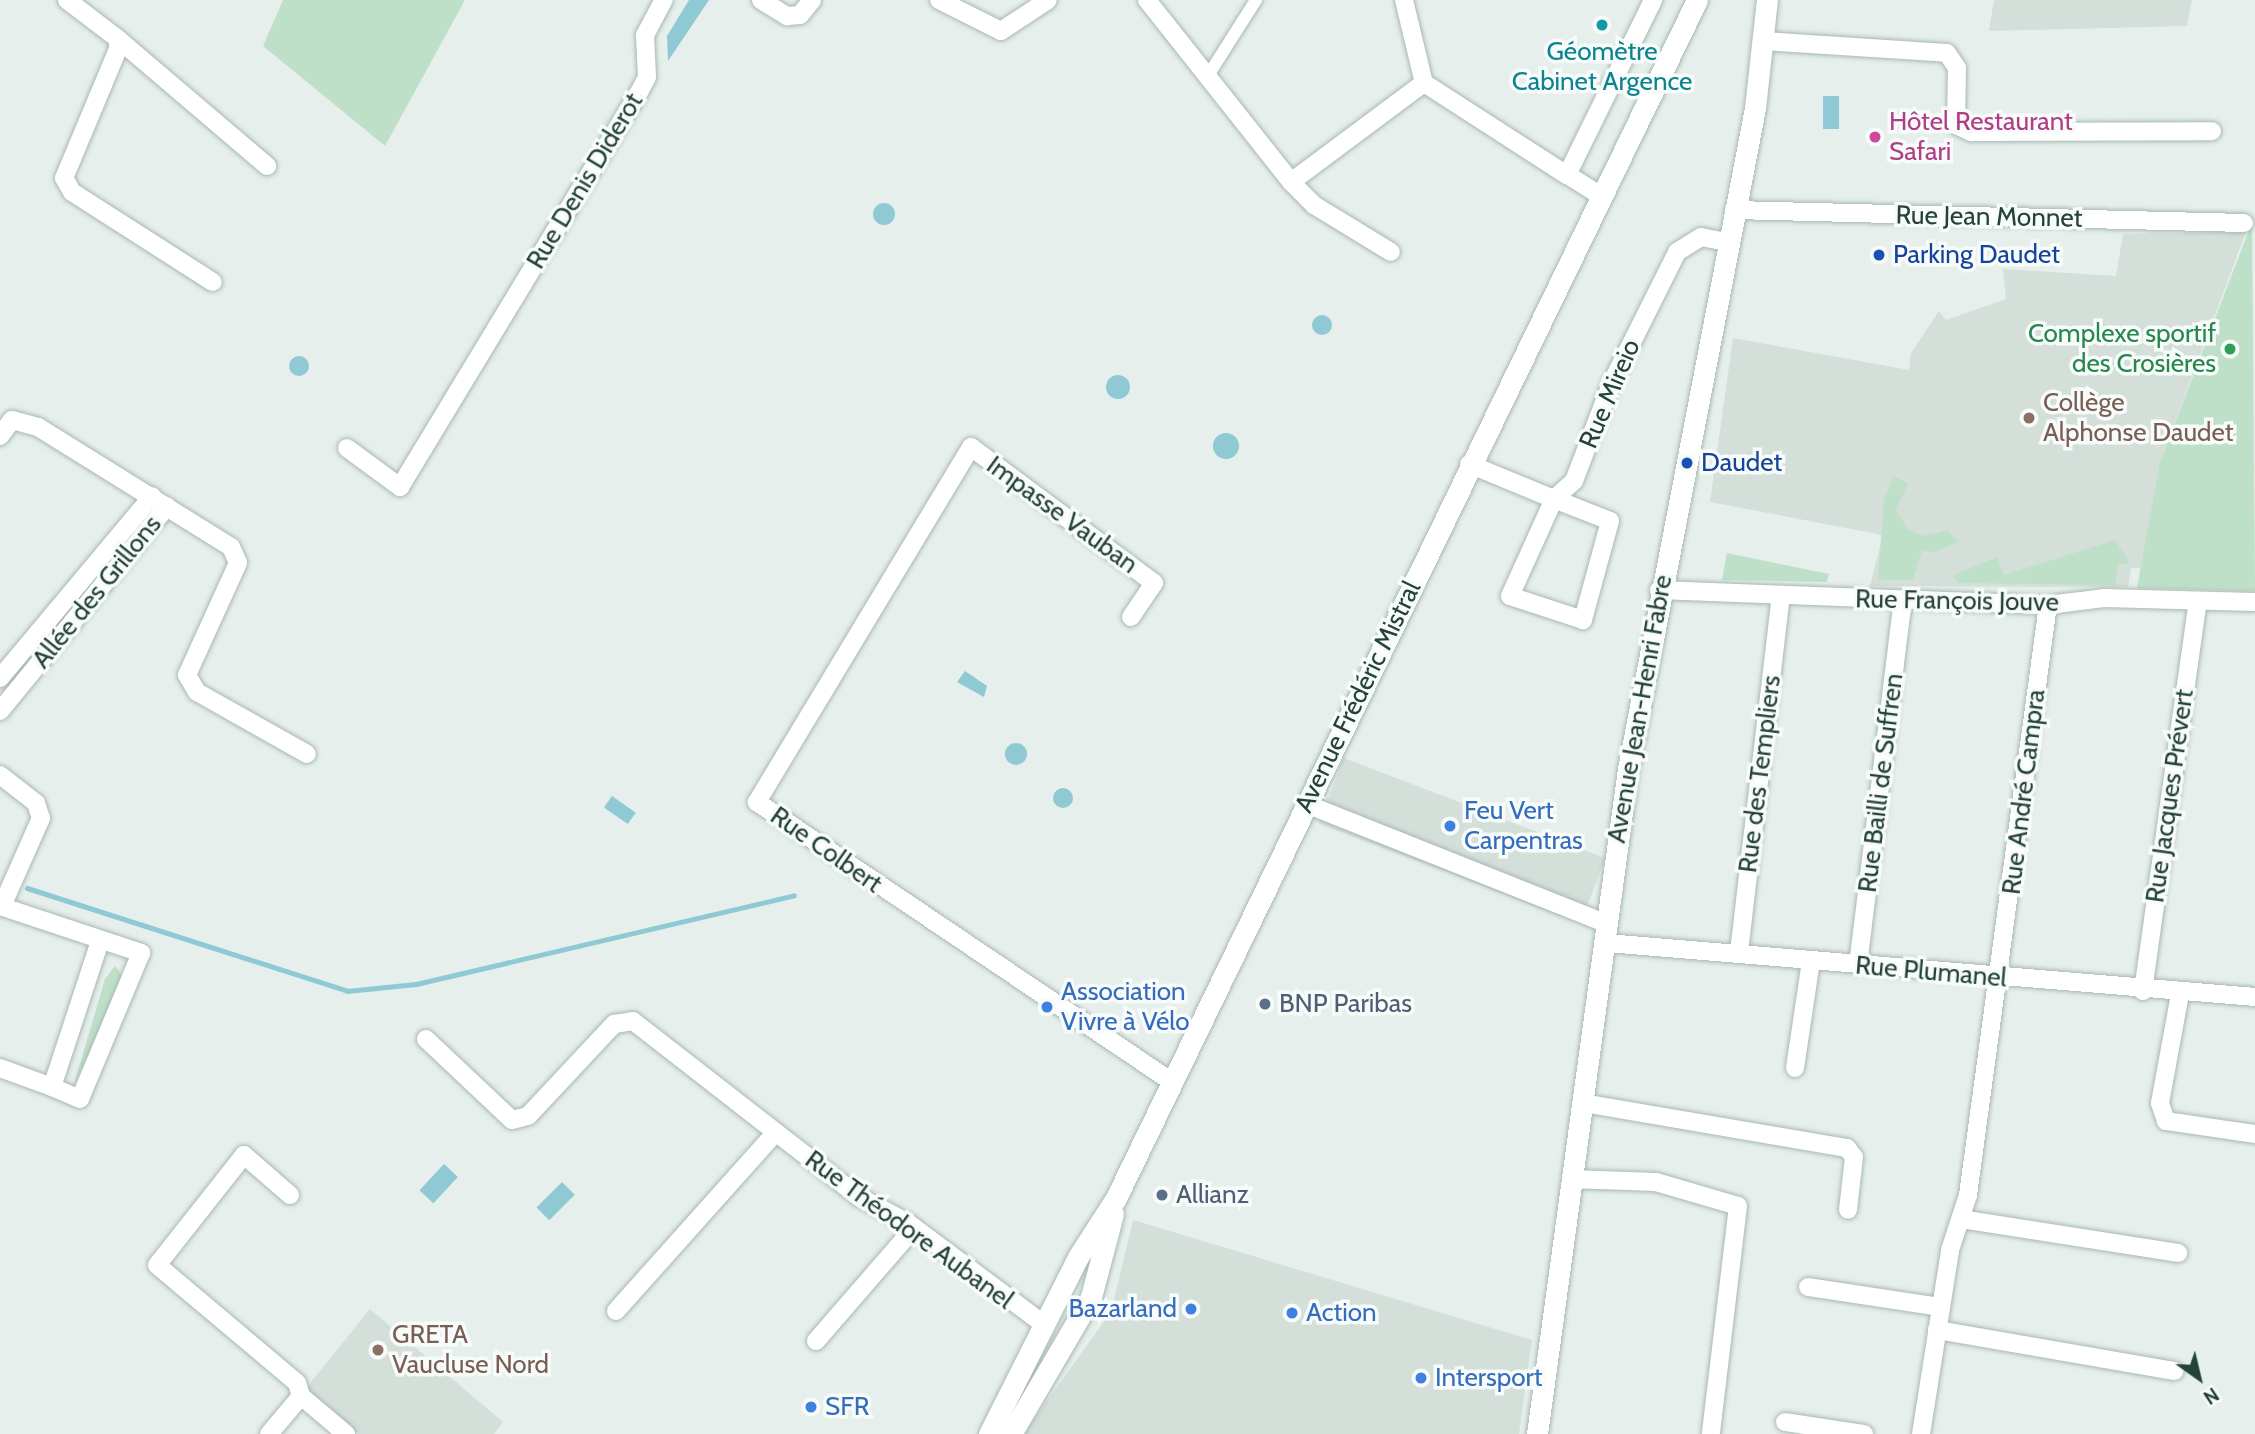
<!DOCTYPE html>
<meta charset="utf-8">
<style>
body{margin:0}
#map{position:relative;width:2255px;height:1434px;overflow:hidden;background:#e6efeb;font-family:Cabin,sans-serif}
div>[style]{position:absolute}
.built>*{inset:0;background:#d4dfda;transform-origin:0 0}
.green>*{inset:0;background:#bfe0c8}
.water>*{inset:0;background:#8ec9d4;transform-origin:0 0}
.round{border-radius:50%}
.stream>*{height:5px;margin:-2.5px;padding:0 2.5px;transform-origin:2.5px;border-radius:2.5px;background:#8ec9d4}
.roads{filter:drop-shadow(0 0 2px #a8b8b2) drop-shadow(0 0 2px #a8b8b2)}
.pedestrian>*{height:12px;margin:-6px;padding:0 6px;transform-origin:6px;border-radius:6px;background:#fff}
.minor>*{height:18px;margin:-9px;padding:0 9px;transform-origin:9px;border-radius:9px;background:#fff}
.secondary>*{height:21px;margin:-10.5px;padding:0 10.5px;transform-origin:10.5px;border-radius:10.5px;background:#fff}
.dots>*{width:19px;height:19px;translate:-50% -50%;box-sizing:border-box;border:4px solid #f7fbf9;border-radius:50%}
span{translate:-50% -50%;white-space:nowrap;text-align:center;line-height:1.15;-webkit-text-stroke:7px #f7fbf9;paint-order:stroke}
.culture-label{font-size:26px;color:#0d838f}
.hotel-label{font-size:26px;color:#b23c85}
.left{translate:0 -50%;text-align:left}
.street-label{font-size:26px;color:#24423a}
.transit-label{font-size:26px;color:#164399}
.leisure-label{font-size:26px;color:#27864d}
.right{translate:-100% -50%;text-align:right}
.education-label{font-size:26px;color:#785e54}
.shop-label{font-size:26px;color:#366cbe}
.service-label{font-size:26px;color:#4e5e75}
.north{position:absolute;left:2164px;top:1343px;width:70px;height:70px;-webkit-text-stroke:5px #f7fbf9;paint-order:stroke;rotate:146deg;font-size:19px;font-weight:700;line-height:28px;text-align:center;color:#24423a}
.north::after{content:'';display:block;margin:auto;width:24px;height:32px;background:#24423a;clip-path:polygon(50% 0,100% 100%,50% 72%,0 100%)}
</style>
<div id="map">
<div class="built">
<i style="clip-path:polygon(1994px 0,2192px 0,2187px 26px,1989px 31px)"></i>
<i style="clip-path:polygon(2246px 232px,2159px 465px,2141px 568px,2131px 568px,2128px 587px,1870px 586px,1883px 535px,1710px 502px,1733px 338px,1909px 370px,1911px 353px,1939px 311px,1946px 320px,2006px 299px,2003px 269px,2116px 276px,2123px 234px)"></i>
<i style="left:1344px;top:758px;width:280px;height:70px;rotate:21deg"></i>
<i style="clip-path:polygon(1133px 1220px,1532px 1340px,1519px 1434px,1023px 1434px,1111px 1312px)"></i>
<i style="clip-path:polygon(370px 1309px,503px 1422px,494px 1434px,359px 1434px,303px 1392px)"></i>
</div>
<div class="green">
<i style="clip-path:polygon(283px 0,465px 0,385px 146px,263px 46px)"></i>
<i style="clip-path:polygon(2252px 222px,2255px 591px,2137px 588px,2159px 465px)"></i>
<i style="clip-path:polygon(1894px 476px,1908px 484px,1896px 510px,1908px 530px,1925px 536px,1947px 530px,1958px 542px,1936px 552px,1922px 551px,1913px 580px,1878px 580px,1884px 500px)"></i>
<i style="clip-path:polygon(2115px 540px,2130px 563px,2118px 564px,2115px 585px,1957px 583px,1954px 575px,1997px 557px,2004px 575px)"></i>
<i style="clip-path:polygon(1727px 553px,1829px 574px,1827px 582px,1722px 580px)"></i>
<i style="clip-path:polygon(115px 966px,125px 979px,74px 1084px,105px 979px)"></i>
</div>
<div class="water">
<i style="clip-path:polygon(689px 0,709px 0,668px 61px,667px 36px)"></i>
<i style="left:1823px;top:96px;width:16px;height:33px"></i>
<i class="round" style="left:873px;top:203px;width:22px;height:22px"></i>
<i class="round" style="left:1312px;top:315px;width:20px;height:20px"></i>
<i class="round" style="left:289px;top:356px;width:20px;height:20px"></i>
<i class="round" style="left:1106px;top:375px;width:24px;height:24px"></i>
<i class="round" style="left:1213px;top:433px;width:26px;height:26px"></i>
<i style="clip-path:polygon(965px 671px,987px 686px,984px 697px,957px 682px)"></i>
<i class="round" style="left:1005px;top:743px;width:22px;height:22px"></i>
<i class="round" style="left:1053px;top:788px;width:20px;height:20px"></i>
<i style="left:612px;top:796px;width:29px;height:14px;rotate:35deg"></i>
<i style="left:444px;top:1164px;width:19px;height:36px;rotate:43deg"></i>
<i style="left:562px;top:1182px;width:18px;height:36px;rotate:45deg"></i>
</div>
<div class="stream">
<i style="left:27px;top:888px;width:336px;rotate:17.8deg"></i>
<i style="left:347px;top:991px;width:69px;rotate:-5.8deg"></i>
<i style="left:416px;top:984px;width:388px;rotate:-13.2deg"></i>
</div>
<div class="roads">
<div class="pedestrian">
<i style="left:1209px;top:74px;width:88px;rotate:-57.6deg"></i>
</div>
<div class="minor">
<i style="left:67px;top:0;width:64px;rotate:37.4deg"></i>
<i style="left:118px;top:39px;width:10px;rotate:90deg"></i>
<i style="left:118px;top:49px;width:140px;rotate:112.7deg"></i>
<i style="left:64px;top:178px;width:16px;rotate:60deg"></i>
<i style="left:72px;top:192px;width:167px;rotate:32.6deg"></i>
<i style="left:761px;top:0;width:31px;rotate:32deg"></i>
<i style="left:787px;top:16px;width:13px;rotate:-4deg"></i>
<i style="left:800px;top:15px;width:19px;rotate:-51deg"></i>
<i style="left:939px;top:0;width:69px;rotate:26.6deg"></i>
<i style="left:1001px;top:31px;width:56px;rotate:-33.4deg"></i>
<i style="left:1147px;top:0;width:232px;rotate:51.6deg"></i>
<i style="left:1291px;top:182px;width:166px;rotate:-36.7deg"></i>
<i style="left:1404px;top:0;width:85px;rotate:76.5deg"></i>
<i style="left:1424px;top:83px;width:170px;rotate:32.8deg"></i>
<i style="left:118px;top:39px;width:196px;rotate:40.4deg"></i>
<i style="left:1763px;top:41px;width:184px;rotate:3.7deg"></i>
<i style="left:1947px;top:53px;width:18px;rotate:56deg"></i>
<i style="left:1957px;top:68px;width:57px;rotate:91deg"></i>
<i style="left:1956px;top:125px;width:17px;rotate:25deg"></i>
<i style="left:1971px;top:132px;width:241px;rotate:-0.2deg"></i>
<i style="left:1291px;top:182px;width:33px;rotate:45deg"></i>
<i style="left:1314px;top:205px;width:90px;rotate:31.4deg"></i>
<i style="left:1598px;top:194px;width:36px;rotate:-148deg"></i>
<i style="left:1567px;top:175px;width:195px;rotate:-63.8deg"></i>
<i style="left:1734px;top:210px;width:510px;rotate:1.46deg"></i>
<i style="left:0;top:436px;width:20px;rotate:-53deg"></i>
<i style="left:12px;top:420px;width:27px;rotate:15deg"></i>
<i style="left:38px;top:427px;width:227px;rotate:31.9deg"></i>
<i style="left:231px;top:547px;width:17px;rotate:66deg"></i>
<i style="left:238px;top:563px;width:123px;rotate:114.5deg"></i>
<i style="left:187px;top:675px;width:20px;rotate:60deg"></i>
<i style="left:197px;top:692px;width:126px;rotate:29.4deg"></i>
<i style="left:347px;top:448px;width:66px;rotate:36.3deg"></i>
<i style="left:400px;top:487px;width:457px;rotate:-58.8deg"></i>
<i style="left:637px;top:96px;width:21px;rotate:-62deg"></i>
<i style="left:647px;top:77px;width:42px;rotate:-92.7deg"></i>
<i style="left:645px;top:35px;width:40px;rotate:-62deg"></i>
<i style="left:1469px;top:464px;width:92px;rotate:22.4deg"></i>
<i style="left:1554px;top:499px;width:27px;rotate:-42deg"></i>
<i style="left:1574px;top:481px;width:104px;rotate:-69.1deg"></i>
<i style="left:1611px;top:384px;width:148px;rotate:-63.4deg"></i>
<i style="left:1677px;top:252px;width:28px;rotate:-32deg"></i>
<i style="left:1701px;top:237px;width:26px;rotate:11deg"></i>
<i style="left:1554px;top:499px;width:60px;rotate:21.4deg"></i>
<i style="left:1610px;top:521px;width:103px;rotate:105.3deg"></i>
<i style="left:1583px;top:620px;width:77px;rotate:-161.8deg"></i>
<i style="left:1510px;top:596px;width:107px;rotate:-65.6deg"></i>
<i style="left:1659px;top:590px;width:389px;rotate:2.2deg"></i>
<i style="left:2048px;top:605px;width:56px;rotate:-7.1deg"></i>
<i style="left:2104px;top:598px;width:151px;rotate:1.5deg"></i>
<i style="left:1131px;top:617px;width:41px;rotate:-55.9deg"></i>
<i style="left:1154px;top:583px;width:228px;rotate:-143.4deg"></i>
<i style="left:971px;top:447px;width:415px;rotate:121.1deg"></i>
<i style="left:757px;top:802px;width:499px;rotate:34deg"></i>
<i style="left:0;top:678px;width:237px;rotate:-50.1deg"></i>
<i style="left:0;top:711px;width:264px;rotate:-50.8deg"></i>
<i style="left:0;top:775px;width:46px;rotate:37.9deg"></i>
<i style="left:36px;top:803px;width:16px;rotate:72deg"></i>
<i style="left:41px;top:818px;width:96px;rotate:113.9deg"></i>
<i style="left:1306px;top:804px;width:325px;rotate:21.7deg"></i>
<i style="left:0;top:906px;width:149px;rotate:18.4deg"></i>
<i style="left:141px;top:953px;width:158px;rotate:112.7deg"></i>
<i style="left:80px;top:1099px;width:30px;rotate:-157deg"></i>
<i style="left:1607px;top:943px;width:650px;rotate:4.76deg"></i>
<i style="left:1739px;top:952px;width:357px;rotate:-83.3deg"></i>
<i style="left:1858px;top:965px;width:368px;rotate:-83deg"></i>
<i style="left:2143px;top:991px;width:393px;rotate:-82deg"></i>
<i style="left:2180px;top:994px;width:111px;rotate:100.4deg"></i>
<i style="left:2160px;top:1103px;width:19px;rotate:72deg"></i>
<i style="left:2166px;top:1121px;width:90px;rotate:8.3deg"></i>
<i style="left:426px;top:1039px;width:118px;rotate:43.3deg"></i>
<i style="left:512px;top:1120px;width:16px;rotate:-14deg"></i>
<i style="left:528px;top:1116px;width:126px;rotate:-46.9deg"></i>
<i style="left:614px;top:1024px;width:19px;rotate:-9deg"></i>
<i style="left:633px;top:1021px;width:286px;rotate:37.9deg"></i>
<i style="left:859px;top:1197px;width:55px;rotate:28deg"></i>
<i style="left:908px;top:1223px;width:171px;rotate:36.7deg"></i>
<i style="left:0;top:1068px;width:55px;rotate:20.1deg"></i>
<i style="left:52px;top:1087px;width:154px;rotate:-71.8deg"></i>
<i style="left:1795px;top:1068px;width:108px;rotate:-81.5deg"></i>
<i style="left:1583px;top:1103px;width:268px;rotate:9.7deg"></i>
<i style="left:1847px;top:1148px;width:11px;rotate:52deg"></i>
<i style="left:1854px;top:1157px;width:53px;rotate:96.5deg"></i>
<i style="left:1571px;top:1179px;width:85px;rotate:2deg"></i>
<i style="left:1656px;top:1182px;width:85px;rotate:16.3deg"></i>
<i style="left:1738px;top:1206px;width:230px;rotate:96.8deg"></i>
<i style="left:290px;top:1195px;width:61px;rotate:-139deg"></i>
<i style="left:244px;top:1155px;width:140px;rotate:128.3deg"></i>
<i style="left:157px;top:1265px;width:183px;rotate:40.1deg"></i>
<i style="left:297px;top:1383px;width:14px;rotate:73deg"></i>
<i style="left:1961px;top:1219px;width:220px;rotate:8.9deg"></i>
<i style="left:1808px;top:1287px;width:134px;rotate:8.6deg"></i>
<i style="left:616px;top:1311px;width:239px;rotate:-48.2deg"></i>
<i style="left:1937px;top:1330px;width:241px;rotate:9.8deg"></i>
<i style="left:816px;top:1341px;width:150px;rotate:-49.1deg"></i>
<i style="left:301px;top:1396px;width:59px;rotate:40.2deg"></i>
<i style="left:1785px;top:1422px;width:80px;rotate:8.6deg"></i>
<i style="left:269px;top:1434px;width:50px;rotate:-49.9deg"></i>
<i style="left:1921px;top:1434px;width:186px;rotate:-81deg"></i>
<i style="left:1950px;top:1250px;width:58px;rotate:-71.9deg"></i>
<i style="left:1968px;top:1195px;width:595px;rotate:-82.28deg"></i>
</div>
<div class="secondary">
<i style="left:989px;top:1434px;width:198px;rotate:-63.3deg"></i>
<i style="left:1078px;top:1257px;width:70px;rotate:-57.2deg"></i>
<i style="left:1116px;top:1198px;width:1331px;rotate:-64.13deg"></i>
<i style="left:1011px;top:1434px;width:159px;rotate:-59.7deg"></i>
<i style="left:1091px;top:1297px;width:86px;rotate:-75.2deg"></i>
<i style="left:1537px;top:1434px;width:671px;rotate:-82.21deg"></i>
<i style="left:1628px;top:769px;width:673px;rotate:-79.12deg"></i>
<i style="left:1755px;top:108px;width:109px;rotate:-83.7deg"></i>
</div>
</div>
<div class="dots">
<i style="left:1602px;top:25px;background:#0f9aa8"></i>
<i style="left:1875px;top:137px;background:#d1479c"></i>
<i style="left:1879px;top:255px;background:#1a4fb4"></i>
<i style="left:2230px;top:349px;background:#2e9e5b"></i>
<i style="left:2029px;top:418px;background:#8d6e63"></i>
<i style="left:1687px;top:463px;background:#1a4fb4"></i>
<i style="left:1450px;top:826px;background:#3f7fe0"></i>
<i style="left:1265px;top:1004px;background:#5c6f8a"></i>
<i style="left:1047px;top:1007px;background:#3f7fe0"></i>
<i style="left:1162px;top:1195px;background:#5c6f8a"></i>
<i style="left:1191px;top:1309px;background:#3f7fe0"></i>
<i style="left:1292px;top:1313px;background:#3f7fe0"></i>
<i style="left:378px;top:1350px;background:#8d6e63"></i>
<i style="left:1421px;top:1378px;background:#3f7fe0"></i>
<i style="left:811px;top:1407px;background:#3f7fe0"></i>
</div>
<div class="culture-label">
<span style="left:1602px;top:67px">Géomètre<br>Cabinet Argence</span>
</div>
<div class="hotel-label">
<span class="left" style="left:1889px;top:137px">Hôtel Restaurant<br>Safari</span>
</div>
<div class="street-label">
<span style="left:585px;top:181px;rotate:-59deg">Rue Denis Diderot</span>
<span style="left:1989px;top:217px;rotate:1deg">Rue Jean Monnet</span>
<span style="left:1610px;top:394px;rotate:-67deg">Rue Mireio</span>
<span style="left:1062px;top:515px;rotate:36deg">Impasse Vauban</span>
<span style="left:97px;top:592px;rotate:-51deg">Allée des Grillons</span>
<span style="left:1957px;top:601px;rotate:1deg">Rue François Jouve</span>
<span style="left:1358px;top:697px;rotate:-64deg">Avenue Frédéric Mistral</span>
<span style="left:1640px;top:709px;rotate:-80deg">Avenue Jean-Henri Fabre</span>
<span style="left:1760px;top:774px;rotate:-83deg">Rue des Templiers</span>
<span style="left:1881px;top:783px;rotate:-83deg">Rue Bailli de Suffren</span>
<span style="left:2024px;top:792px;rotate:-83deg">Rue André Campra</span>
<span style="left:2170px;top:796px;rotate:-82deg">Rue Jacques Prévert</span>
<span style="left:826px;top:850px;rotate:35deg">Rue Colbert</span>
<span style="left:1931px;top:972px;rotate:5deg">Rue Plumanel</span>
<span style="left:909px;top:1230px;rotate:36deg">Rue Théodore Aubanel</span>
</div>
<div class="transit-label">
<span class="left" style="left:1893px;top:255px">Parking Daudet</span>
<span class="left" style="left:1701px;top:463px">Daudet</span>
</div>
<div class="leisure-label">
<span class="right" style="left:2216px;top:349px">Complexe sportif<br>des Crosières</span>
</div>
<div class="education-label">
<span class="left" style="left:2043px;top:418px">Collège<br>Alphonse Daudet</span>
<span class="left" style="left:392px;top:1350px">GRETA<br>Vaucluse Nord</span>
</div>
<div class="shop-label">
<span class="left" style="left:1464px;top:826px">Feu Vert<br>Carpentras</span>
<span class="left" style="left:1061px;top:1007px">Association<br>Vivre à Vélo</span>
<span class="right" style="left:1177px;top:1309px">Bazarland</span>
<span class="left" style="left:1306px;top:1313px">Action</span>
<span class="left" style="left:1435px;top:1378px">Intersport</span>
<span class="left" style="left:825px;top:1407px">SFR</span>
</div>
<div class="service-label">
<span class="left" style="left:1279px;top:1004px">BNP Paribas</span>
<span class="left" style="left:1176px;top:1195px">Allianz</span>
</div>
<div class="north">N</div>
</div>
